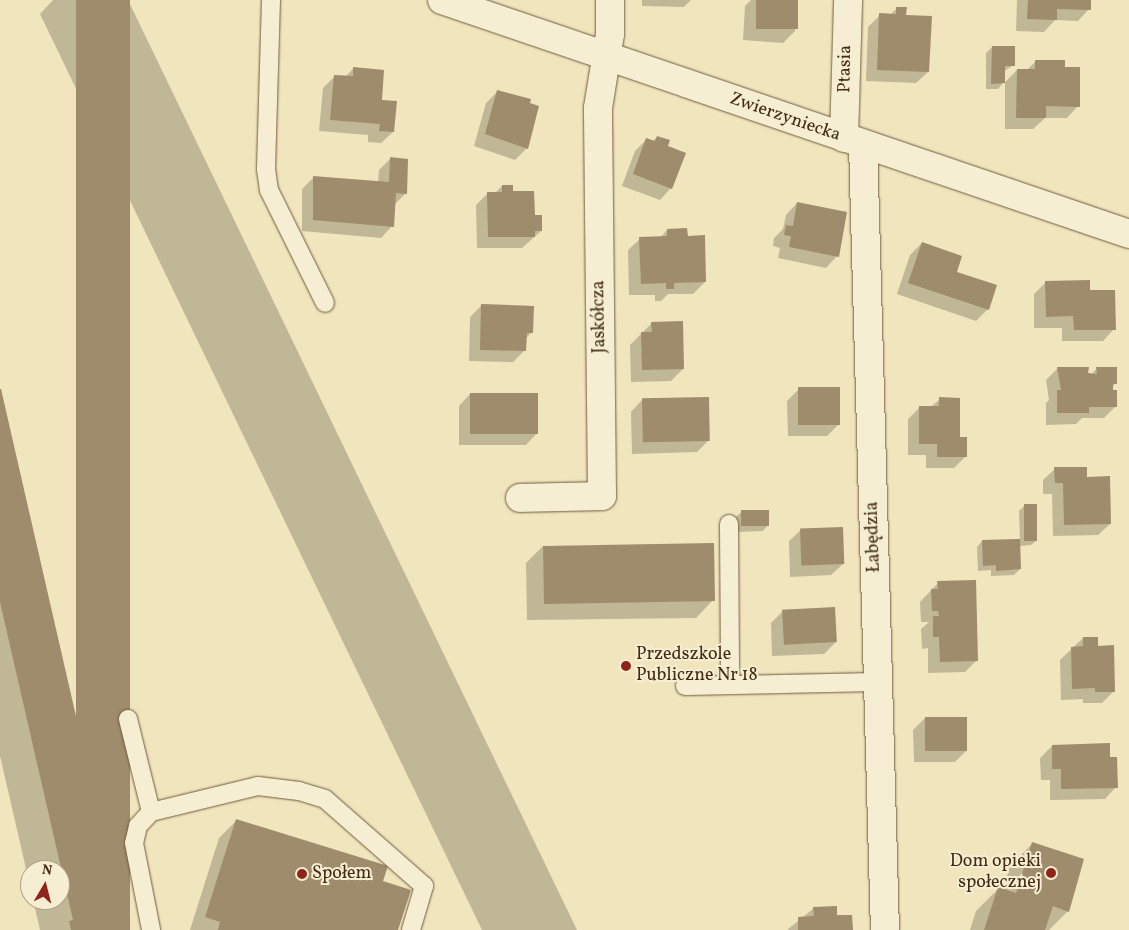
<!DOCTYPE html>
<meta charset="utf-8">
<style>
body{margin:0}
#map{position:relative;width:1129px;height:930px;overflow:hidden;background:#f0e5bc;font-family:Vollkorn,serif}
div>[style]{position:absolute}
.shadow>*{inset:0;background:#0003}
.building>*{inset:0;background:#9e8c6c;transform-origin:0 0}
.roads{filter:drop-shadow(0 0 1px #705a3f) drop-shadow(0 0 1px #705a3f)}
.service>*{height:18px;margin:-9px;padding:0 9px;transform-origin:9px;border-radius:9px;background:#f5eed3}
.minor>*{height:28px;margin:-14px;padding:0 14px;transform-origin:14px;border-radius:14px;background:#f5eed3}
.dots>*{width:14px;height:14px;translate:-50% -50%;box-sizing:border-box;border:2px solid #f5eed3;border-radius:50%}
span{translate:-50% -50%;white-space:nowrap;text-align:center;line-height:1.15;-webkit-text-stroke:4px #f5eed3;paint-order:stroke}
.street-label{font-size:18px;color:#452b15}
.poi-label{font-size:18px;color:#452b15}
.left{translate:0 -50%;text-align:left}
.right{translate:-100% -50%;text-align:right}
.north{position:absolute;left:20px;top:860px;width:50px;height:50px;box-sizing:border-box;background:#f5eed3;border:1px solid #afa087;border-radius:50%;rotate:8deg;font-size:14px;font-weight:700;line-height:20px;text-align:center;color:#452b15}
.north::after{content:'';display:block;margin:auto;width:18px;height:22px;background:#8f2418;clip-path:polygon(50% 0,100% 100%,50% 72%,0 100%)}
</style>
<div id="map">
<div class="shadow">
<i style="clip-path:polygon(53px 0,128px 0,577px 930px,482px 930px,40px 14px)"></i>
<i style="clip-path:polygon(642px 0,691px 0,684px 7px,642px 6px)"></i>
<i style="clip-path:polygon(751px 0,797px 0,795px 31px,783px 43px,743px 40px,745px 6px)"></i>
<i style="clip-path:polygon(1017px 0,1090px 0,1089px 9px,1078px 21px,1055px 20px,1044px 32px,1016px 31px)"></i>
<i style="clip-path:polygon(897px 8px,905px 16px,928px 72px,916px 83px,866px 81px,868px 27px,880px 15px,890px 15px)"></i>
<i style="clip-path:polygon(992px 47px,1014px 65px,1004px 71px,1003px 83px,998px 89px,986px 89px,986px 53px)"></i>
<i style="clip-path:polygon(1036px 61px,1064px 68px,1078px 106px,1067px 118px,1045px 118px,1033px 129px,1005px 129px,1005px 82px,1017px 70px,1027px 70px)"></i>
<i style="clip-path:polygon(354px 68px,380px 101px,393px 132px,381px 143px,368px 142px,368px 135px,319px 131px,323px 88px,335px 76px,345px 77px)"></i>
<i style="clip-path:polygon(498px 91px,527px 148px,515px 160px,474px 146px,486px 103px)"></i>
<i style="clip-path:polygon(657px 137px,671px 188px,660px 200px,622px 186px,635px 151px,646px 140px,652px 142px)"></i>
<i style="clip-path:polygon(391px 158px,406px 193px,394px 205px,392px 226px,381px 238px,302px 231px,302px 189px,313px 178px,378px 183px,379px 170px)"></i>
<i style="clip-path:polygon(502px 186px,533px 217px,541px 231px,522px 248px,477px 248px,476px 205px,488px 193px,495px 193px)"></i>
<i style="clip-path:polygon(797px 203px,837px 256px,826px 268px,778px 258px,780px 248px,773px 246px,774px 238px,783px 229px,786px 215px)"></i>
<i style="clip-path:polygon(667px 230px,687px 237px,705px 282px,693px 294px,668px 294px,661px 301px,655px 301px,655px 295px,629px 295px,628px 250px,640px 239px,660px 238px)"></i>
<i style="clip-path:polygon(922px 243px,956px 272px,988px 309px,976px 321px,897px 294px,910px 255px)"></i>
<i style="clip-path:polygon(1046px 282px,1088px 291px,1114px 329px,1103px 341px,1062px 341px,1062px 328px,1034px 328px,1034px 294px)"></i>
<i style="clip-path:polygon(482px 305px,532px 332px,525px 339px,525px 350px,513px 362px,469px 361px,470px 317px)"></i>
<i style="clip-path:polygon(652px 323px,683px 369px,671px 381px,631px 382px,630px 345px)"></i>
<i style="clip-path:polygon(1097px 368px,1116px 383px,1112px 387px,1116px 406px,1104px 418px,1082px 418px,1076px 424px,1046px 425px,1046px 403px,1049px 400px,1046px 380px,1057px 369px,1091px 375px)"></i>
<i style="clip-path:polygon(799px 389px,839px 424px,827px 436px,788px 436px,787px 401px)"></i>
<i style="clip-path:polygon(0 392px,124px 930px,40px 930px,33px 900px,60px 900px,60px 870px,30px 870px,30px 886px,0 756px)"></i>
<i style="clip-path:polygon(470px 394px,537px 433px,526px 445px,459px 445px,459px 406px)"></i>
<i style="clip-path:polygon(940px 399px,966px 456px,954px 468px,926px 468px,926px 455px,908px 455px,908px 419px,920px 407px,931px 407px)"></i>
<i style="clip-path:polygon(642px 400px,709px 440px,697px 452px,632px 454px,631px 412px)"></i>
<i style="clip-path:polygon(1055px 469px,1086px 478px,1110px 524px,1098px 535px,1053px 536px,1052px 494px,1043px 494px,1043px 480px)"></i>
<i style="clip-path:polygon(1024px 506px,1037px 540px,1031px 545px,1019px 546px,1020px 569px,1014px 575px,991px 576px,991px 570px,978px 571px,977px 547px,982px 541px,1020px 540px,1019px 511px)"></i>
<i style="clip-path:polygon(741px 512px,768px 525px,763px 531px,736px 532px,736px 517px)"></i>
<i style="clip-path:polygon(801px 530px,843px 564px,831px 575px,790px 577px,789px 541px)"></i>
<i style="clip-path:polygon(543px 546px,713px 600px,696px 618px,527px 620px,526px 563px)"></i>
<i style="clip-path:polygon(938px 583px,977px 660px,965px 672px,928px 673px,928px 648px,922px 649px,921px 629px,929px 622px,921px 622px,920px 602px)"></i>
<i style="clip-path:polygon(783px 611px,836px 642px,824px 654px,772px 656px,771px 623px)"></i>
<i style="clip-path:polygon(1083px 638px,1097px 648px,1114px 691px,1102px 703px,1083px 703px,1083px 699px,1061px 700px,1060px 660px)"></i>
<i style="clip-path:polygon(925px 718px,967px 750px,955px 762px,914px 762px,913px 730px)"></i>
<i style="clip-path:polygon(1052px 746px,1109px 758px,1116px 787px,1105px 799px,1050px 800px,1050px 780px,1041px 780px,1040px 758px)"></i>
<i style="clip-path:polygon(236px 821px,382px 882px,397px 930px,190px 930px,219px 838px)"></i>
<i style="clip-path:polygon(1032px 844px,1068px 911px,1049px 930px,970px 930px,976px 911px,998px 889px,1003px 890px,1010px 866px)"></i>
<i style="clip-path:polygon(814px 908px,836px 917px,852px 930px,787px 930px)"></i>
</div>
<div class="building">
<i style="left:76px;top:0;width:54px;height:1033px"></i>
<i style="left:756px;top:0;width:42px;height:29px"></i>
<i style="clip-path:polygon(1028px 0,1091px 0,1091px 10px,1057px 9px,1057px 20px,1027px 19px)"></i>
<i style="clip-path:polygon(896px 7px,907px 7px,906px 15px,932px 16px,929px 72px,877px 70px,879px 13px,896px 14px)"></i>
<i style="clip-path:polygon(992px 46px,1015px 46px,1015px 66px,1005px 66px,1005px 83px,991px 84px)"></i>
<i style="clip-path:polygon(1035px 60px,1065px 60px,1065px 67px,1080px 67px,1080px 107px,1046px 106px,1046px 118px,1016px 118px,1017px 69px,1035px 69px)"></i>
<i style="clip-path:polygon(353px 67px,384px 70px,382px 100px,397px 101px,394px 132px,379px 131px,380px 124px,330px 120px,334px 75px,353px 76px)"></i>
<i style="clip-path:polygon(497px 90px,531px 99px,530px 103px,539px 106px,528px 149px,485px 134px)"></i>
<i style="clip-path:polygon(657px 136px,670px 140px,668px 146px,686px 153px,672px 189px,633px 174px,646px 138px,655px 141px)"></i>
<i style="clip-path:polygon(390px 157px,408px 159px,407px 194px,396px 193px,394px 227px,313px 220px,313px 176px,389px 182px)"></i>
<i style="clip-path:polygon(502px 185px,513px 185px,513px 191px,534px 191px,535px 215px,542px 215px,542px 231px,535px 231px,535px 237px,488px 237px,487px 192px,502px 192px)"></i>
<i style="clip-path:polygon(797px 202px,847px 212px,839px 257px,789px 247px,791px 236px,784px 235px,786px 225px,793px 226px)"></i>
<i style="clip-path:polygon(687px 228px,688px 236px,705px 235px,706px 282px,674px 283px,674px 289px,666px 289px,666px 283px,641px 284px,639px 237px,667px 236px,667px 229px)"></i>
<i style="clip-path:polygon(922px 242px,962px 256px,957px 272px,997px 285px,989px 310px,908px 283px)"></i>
<i style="clip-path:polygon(1090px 280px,1090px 290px,1115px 290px,1116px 330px,1074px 330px,1073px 316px,1046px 317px,1045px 281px)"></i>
<i style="clip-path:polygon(481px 304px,534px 306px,533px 333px,527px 333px,526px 351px,480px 350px)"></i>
<i style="clip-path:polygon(683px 321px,684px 369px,642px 370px,641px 332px,652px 332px,651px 322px)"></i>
<i style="clip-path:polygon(1057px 367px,1089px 367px,1088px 373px,1097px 374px,1096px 367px,1117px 367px,1117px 384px,1113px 384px,1113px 390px,1117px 390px,1117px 407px,1089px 407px,1089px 413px,1057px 413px,1057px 390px,1061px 390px)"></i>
<i style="left:840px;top:387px;width:38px;height:42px;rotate:90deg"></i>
<i style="clip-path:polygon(0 389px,1px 389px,125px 930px,71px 930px,69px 921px,73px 920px,0 602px)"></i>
<i style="left:470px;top:393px;width:68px;height:41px"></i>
<i style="left:709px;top:397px;width:44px;height:67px;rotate:89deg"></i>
<i style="clip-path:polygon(939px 397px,960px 398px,960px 437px,967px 437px,967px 457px,937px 457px,937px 444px,919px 444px,919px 406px,939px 406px)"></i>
<i style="clip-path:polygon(1054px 467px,1087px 467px,1087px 477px,1110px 476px,1111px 524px,1064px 525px,1063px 483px,1055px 483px)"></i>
<i style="left:1024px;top:504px;width:13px;height:37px"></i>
<i style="left:741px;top:510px;width:28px;height:16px"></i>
<i style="left:843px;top:527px;width:37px;height:43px;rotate:88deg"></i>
<i style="clip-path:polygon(1020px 539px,1021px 569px,996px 571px,996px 565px,983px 566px,982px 540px)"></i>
<i style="left:714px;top:543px;width:58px;height:171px;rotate:89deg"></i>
<i style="clip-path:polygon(976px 580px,978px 661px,940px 662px,939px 637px,933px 637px,933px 616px,939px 616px,938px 611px,932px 611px,931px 589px,938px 589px,937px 581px)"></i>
<i style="left:835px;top:607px;width:35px;height:53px;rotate:87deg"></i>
<i style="clip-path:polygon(1083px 637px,1098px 637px,1098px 646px,1114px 645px,1115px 692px,1095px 692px,1095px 688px,1072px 689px,1071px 647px,1083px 646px)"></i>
<i style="left:925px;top:717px;width:42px;height:34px"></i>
<i style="clip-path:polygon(1110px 743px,1110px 757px,1117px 757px,1118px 788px,1061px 789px,1061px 769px,1052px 769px,1052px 745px)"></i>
<i style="clip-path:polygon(236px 819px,388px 866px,383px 881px,411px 890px,398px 930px,218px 930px,220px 922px,205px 917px)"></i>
<i style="clip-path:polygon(1032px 842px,1084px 859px,1069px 912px,1053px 906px,1045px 930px,984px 930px,998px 887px,1016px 893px)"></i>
<i style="clip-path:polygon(837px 906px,837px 915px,852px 915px,853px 930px,798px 930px,798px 917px,814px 916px,813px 907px)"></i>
</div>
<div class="roads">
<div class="service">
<i style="left:271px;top:0;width:169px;rotate:91.7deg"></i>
<i style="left:266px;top:169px;width:21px;rotate:82deg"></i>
<i style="left:269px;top:190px;width:126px;rotate:63.6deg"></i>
<i style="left:729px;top:524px;width:161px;rotate:89.6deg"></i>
<i style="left:685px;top:686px;width:193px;rotate:-1.2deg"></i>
<i style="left:128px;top:719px;width:96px;rotate:76.1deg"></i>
<i style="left:151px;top:812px;width:19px;rotate:133deg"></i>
<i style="left:138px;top:826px;width:17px;rotate:103deg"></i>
<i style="left:134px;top:843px;width:89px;rotate:78.9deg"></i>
<i style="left:151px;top:812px;width:110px;rotate:-13.7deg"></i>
<i style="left:258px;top:786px;width:41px;rotate:7deg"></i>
<i style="left:299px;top:791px;width:27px;rotate:17deg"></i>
<i style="left:325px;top:799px;width:132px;rotate:41.3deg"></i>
<i style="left:424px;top:886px;width:46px;rotate:106.5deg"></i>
</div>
<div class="minor">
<i style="left:442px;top:0;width:726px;rotate:18.81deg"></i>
<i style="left:844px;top:138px;width:138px;rotate:-88.3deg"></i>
<i style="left:863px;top:144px;width:786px;rotate:88.4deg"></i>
<i style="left:520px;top:498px;width:82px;rotate:-1.4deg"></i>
<i style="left:602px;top:496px;width:388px;rotate:-90.6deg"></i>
<i style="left:598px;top:108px;width:75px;rotate:-80.8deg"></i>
<i style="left:610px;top:34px;width:34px;rotate:-90deg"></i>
</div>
</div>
<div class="dots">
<i style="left:626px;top:666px;background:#8f2418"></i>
<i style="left:1051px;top:873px;background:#8f2418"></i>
<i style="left:302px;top:874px;background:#8f2418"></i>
</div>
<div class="street-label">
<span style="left:846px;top:69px;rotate:-89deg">Ptasia</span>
<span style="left:785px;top:118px;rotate:19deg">Zwierzyniecka</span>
<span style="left:600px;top:317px;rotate:-91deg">Jaskółcza</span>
<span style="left:874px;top:537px;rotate:-92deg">Łabędzia</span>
</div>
<div class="poi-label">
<span class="left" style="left:636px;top:666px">Przedszkole<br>Publiczne Nr 18</span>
<span class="right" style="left:1041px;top:873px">Dom opieki<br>społecznej</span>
<span class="left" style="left:312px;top:874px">Społem</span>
</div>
<div class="north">N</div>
</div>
